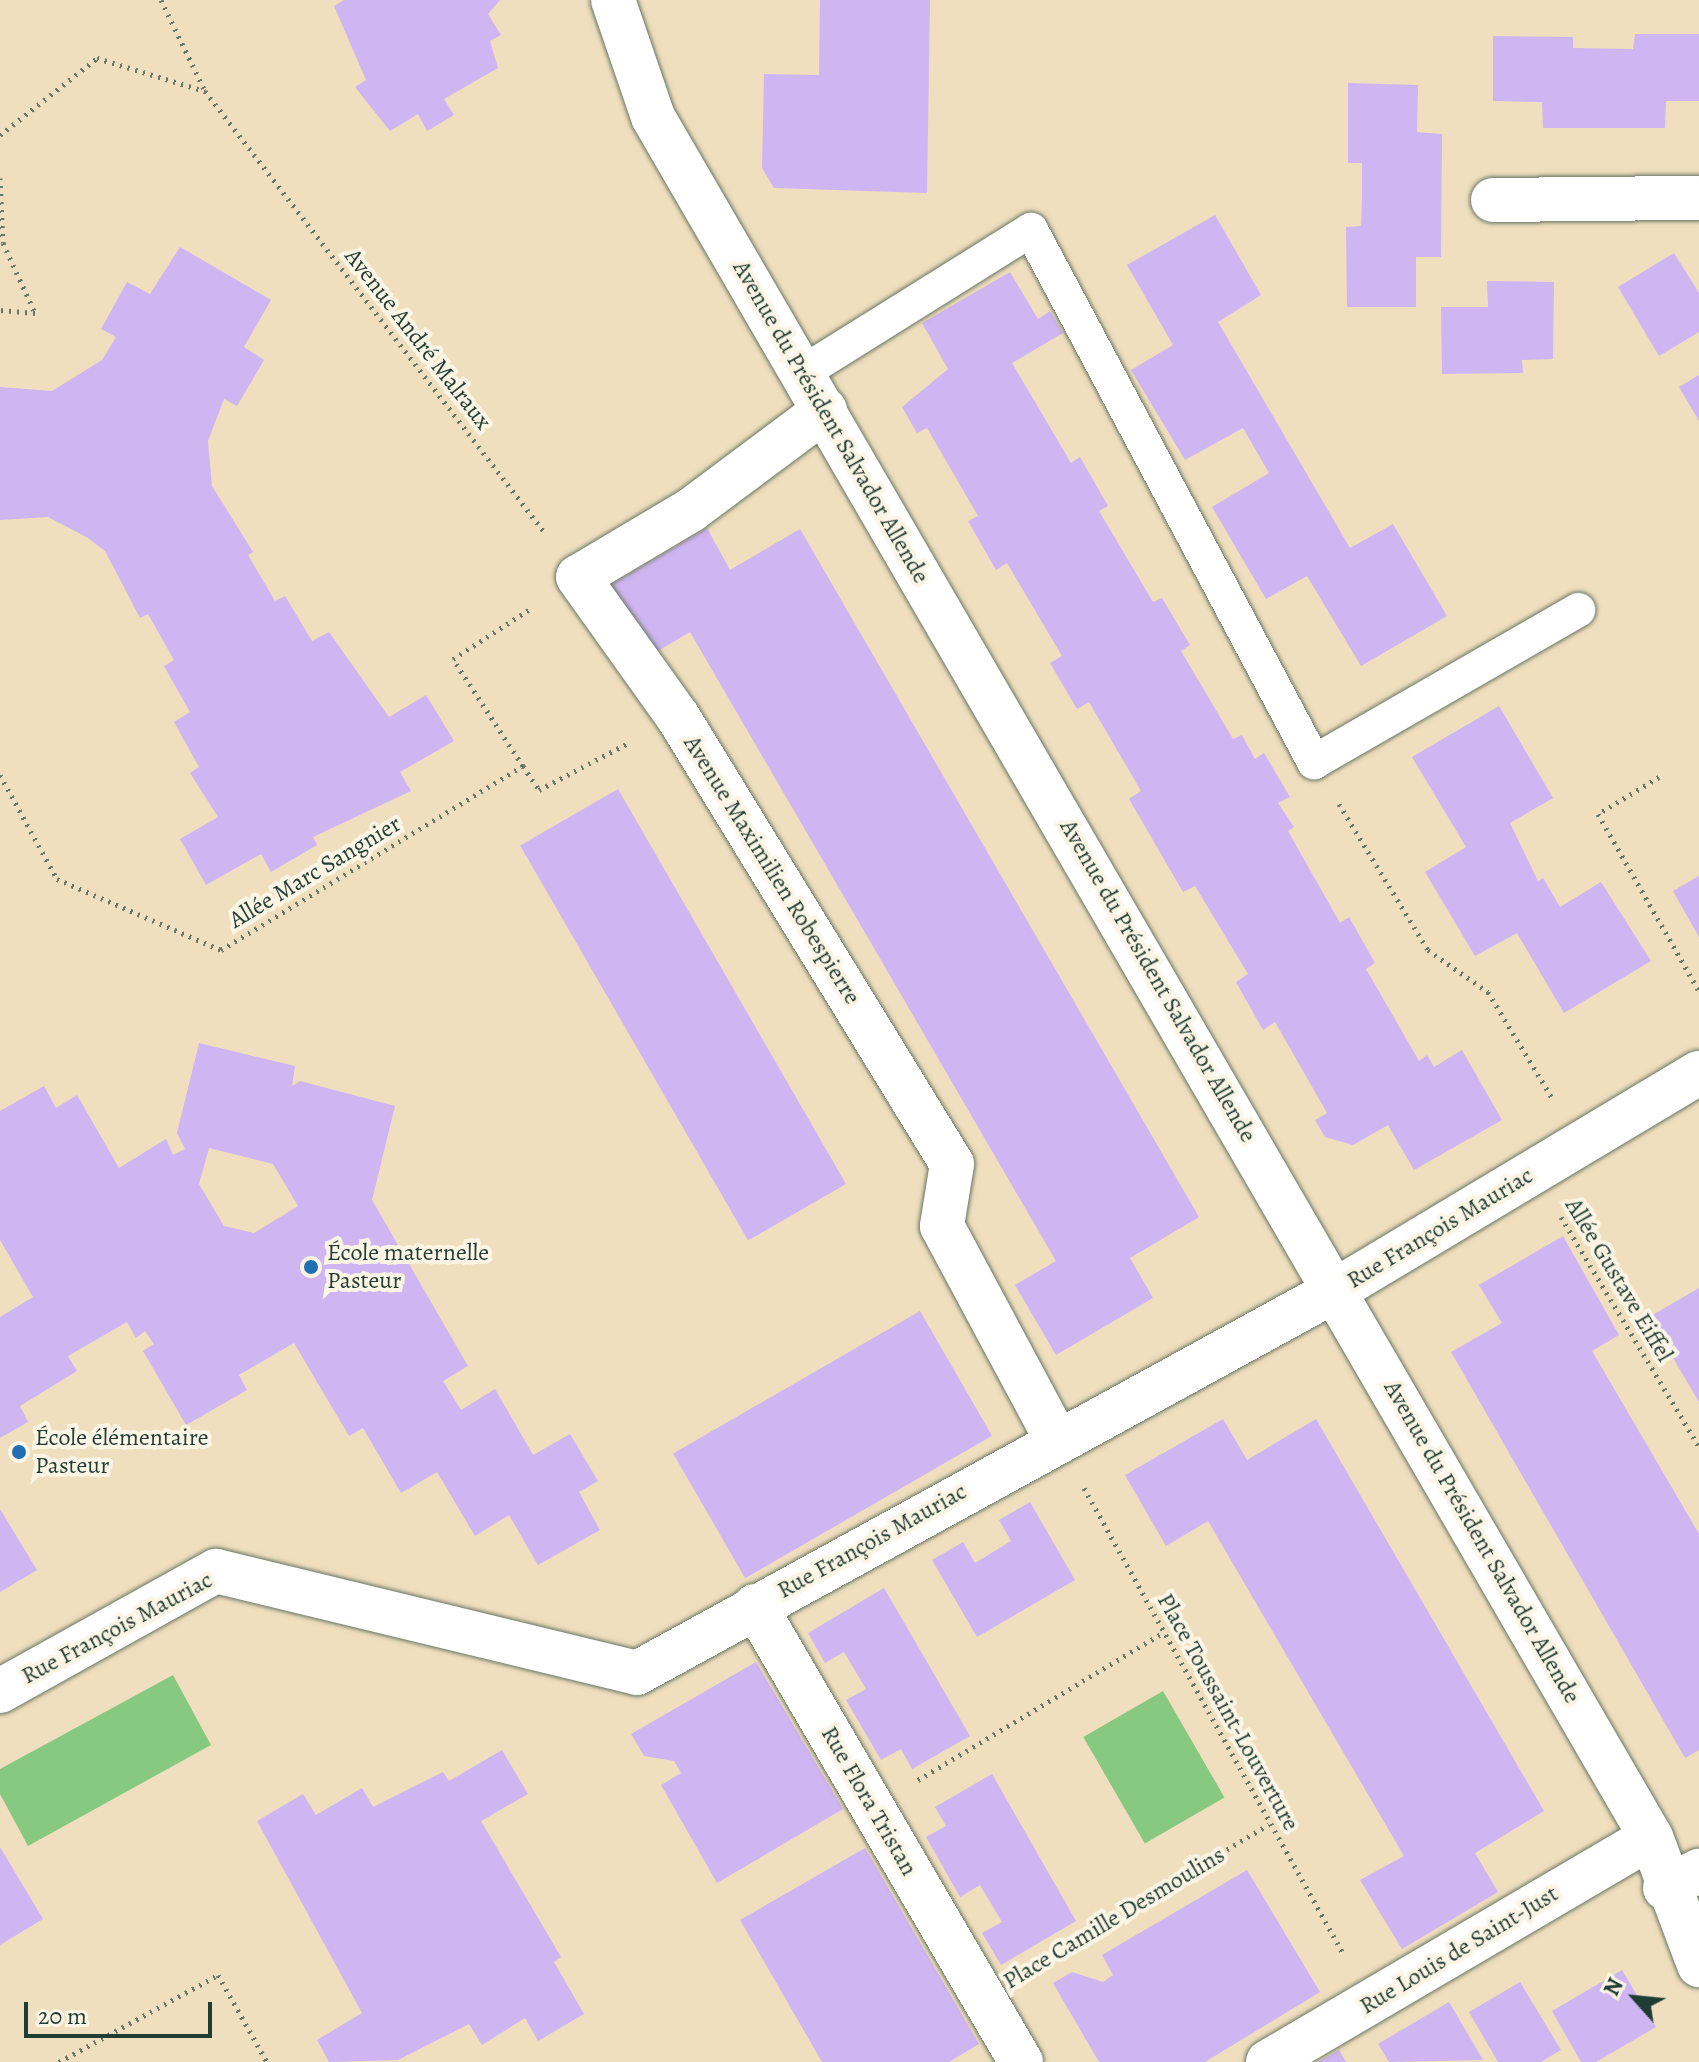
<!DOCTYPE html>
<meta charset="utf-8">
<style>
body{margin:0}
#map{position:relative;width:1699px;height:2062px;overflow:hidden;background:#f0dfbe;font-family:Alegreya,serif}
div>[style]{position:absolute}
.green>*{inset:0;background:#88c981;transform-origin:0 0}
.building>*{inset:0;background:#cfb5f1;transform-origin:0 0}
.path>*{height:5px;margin-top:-2.5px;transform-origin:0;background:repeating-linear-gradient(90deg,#687664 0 2px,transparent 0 8px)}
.roads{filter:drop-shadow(0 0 2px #687664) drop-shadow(0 0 2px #687664)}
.lane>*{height:34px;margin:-17px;padding:0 17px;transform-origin:17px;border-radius:17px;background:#fff}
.street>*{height:44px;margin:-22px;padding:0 22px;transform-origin:22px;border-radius:22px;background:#fff}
.dots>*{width:22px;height:22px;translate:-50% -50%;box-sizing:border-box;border:4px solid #fcf5e5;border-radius:50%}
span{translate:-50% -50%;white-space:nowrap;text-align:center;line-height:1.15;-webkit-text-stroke:8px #fcf5e5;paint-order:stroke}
.street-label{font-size:24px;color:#1f3d34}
.poi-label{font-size:24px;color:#1f3d34}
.left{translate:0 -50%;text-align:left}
.north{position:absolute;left:1595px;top:1958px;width:80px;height:80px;-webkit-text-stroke:6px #fcf5e5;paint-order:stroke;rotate:297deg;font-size:22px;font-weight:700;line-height:32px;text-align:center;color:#1f3d34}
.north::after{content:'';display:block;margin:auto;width:28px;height:36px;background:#1f3d34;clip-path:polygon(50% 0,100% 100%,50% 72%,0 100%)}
.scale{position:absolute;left:24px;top:2002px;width:188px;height:36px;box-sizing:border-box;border:4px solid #1f3d34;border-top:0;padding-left:10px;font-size:24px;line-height:28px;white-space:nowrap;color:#1f3d34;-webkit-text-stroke:6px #fcf5e5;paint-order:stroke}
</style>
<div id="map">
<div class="green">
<i style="clip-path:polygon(173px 1675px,211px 1745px,28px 1846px,0 1794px,0 1769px)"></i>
<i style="left:1163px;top:1691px;width:123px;height:92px;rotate:60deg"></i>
</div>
<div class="building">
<i style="clip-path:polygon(344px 0,500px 0,488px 14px,501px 35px,490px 41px,498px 68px,444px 99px,454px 115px,427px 131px,418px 114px,390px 131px,355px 87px,366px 80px,334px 6px)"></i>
<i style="clip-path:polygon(820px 0,930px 0,927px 193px,774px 188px,762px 168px,764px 74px,819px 75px)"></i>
<i style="clip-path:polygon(1635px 34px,1699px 34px,1699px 101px,1666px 101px,1665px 128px,1543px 128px,1542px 102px,1493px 101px,1493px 36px,1573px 37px,1573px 48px,1633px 49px)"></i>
<i style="clip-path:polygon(1348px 83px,1418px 85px,1417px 132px,1442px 134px,1441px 257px,1416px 257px,1416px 307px,1347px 307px,1346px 227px,1361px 226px,1362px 196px,1362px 163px,1348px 163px)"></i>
<i style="clip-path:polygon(1215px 215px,1261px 295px,1218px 322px,1350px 548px,1393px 524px,1447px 616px,1361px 666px,1307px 576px,1266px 599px,1212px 507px,1269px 473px,1243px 428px,1185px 460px,1131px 370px,1173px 345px,1127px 265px)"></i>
<i style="clip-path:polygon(180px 247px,271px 300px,244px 347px,264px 360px,237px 406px,224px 399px,208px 441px,212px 486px,253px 552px,248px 555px,275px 601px,285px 596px,312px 641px,329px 632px,389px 717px,426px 695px,454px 741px,400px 772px,411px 791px,313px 837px,317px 845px,271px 872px,261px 854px,206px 885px,180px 839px,218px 817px,190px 773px,199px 767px,174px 722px,190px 712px,164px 666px,174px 660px,148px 614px,140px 618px,105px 551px,88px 538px,48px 517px,0 520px,0 387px,52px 391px,102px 360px,116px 337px,101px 329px,127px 282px,150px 294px)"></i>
<i style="clip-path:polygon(1674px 253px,1699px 293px,1699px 332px,1659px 356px,1618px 287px)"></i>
<i style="clip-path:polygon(1010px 272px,1038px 319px,1050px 311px,1063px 333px,1012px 363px,1071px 463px,1080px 457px,1108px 506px,1099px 511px,1153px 602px,1162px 598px,1190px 645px,1181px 651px,1233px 739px,1242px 735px,1255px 759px,1264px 753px,1290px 797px,1278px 803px,1294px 827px,1288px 831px,1340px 923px,1349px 917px,1375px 963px,1366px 969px,1419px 1061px,1427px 1055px,1434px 1067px,1462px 1050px,1502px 1120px,1414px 1170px,1388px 1125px,1353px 1145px,1325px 1137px,1315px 1120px,1327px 1113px,1275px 1022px,1263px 1030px,1236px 982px,1248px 974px,1195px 886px,1183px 892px,1129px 799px,1141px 791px,1089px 702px,1077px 709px,1050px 663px,1062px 656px,1007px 563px,996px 570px,968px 521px,978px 516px,927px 428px,917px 433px,902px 407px,948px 369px,922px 323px)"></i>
<i style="clip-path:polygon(1487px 281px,1554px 282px,1553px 359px,1522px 360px,1523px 373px,1442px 374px,1441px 307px,1488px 307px)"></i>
<i style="clip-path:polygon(1699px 375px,1699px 421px,1679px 387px)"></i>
<i style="clip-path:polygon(707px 528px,730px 570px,800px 529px,1199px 1217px,1130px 1258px,1153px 1298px,1056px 1355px,1015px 1285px,1056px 1261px,690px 632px,648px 657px,607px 587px)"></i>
<i style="clip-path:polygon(1499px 706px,1553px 798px,1510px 823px,1538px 881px,1543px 878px,1560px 907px,1601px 882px,1651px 961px,1564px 1013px,1517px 933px,1475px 956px,1425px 872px,1466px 847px,1412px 757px)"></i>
<i style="left:618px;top:789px;width:456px;height:113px;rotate:60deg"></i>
<i style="clip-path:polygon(1699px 876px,1699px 937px,1673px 891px)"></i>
<i style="clip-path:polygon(evenodd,199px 1043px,295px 1066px,292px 1086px,300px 1081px,395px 1106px,372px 1200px,468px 1366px,443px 1381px,461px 1410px,495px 1389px,533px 1455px,570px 1434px,598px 1481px,579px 1492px,600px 1530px,538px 1565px,509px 1515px,475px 1536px,437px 1472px,401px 1493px,363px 1428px,349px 1436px,294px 1343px,239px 1375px,247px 1390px,186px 1425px,143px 1351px,154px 1344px,145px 1331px,136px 1338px,127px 1322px,68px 1356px,77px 1371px,20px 1406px,28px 1422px,0 1438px,0 1317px,33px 1297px,0 1240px,0 1111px,44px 1086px,56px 1108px,77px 1095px,119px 1168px,166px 1139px,173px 1155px,185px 1149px,177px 1133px,199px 1043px,209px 1148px,273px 1164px,298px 1206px,254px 1233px,224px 1226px,199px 1184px,209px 1148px)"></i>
<i style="clip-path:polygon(1563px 1236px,1619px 1335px,1592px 1351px,1699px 1534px,1699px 1750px,1685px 1758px,1451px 1352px,1502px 1323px,1479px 1285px)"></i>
<i style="clip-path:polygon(1699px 1288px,1699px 1402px,1649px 1317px)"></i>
<i style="left:920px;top:1311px;width:144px;height:285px;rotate:60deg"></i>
<i style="clip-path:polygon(1223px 1419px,1247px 1460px,1316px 1419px,1544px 1811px,1475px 1853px,1498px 1892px,1402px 1949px,1360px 1880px,1404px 1856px,1208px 1521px,1166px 1546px,1125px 1475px)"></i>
<i style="clip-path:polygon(1030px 1502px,1075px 1580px,977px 1637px,932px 1560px,963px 1542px,975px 1563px,1011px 1541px,999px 1520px)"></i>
<i style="clip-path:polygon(0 1509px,37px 1570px,0 1592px)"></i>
<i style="clip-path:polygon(884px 1588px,970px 1736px,912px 1769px,901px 1749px,881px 1760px,846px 1700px,866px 1689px,844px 1652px,825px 1663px,808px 1633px)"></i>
<i style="clip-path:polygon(756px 1662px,843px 1809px,717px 1883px,661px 1785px,681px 1773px,674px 1761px,644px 1756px,631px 1734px)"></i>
<i style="clip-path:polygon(502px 1750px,528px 1794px,481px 1821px,561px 1957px,554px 1962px,584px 2014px,538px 2041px,525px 2018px,482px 2045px,469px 2024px,398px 2060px,329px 2062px,317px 2040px,362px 2013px,257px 1821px,303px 1794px,316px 1815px,362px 1788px,373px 1807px,443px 1772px,449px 1781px)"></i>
<i style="clip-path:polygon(992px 1774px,1076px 1921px,1001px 1965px,982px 1933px,1002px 1922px,980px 1885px,960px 1897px,926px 1837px,946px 1826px,935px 1807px)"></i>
<i style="clip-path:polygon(0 1847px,43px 1919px,0 1945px)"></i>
<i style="clip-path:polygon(865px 1848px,979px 2044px,949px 2062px,822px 2062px,740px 1920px)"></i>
<i style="clip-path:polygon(1247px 1870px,1320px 1992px,1205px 2062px,1099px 2062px,1053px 1983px,1072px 1972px,1103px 1982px,1113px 1975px,1102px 1955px)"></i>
<i style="clip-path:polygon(1622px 1970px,1656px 2027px,1596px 2062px,1581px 2062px,1552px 2011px)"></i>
<i style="clip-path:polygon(1520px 1982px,1561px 2050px,1541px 2062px,1498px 2062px,1469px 2012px)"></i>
<i style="clip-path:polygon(1449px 2002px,1483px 2060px,1389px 2062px,1378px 2044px)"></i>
<i style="clip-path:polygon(1339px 2050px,1346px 2062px,1318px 2062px)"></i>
</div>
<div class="path">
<i style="left:161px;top:0;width:101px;rotate:64.2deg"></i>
<i style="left:0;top:135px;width:124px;rotate:-38.4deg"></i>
<i style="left:97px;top:58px;width:113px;rotate:17deg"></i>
<i style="left:205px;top:91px;width:558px;rotate:52.43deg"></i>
<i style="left:0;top:178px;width:65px;rotate:87.4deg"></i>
<i style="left:3px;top:243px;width:77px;rotate:65.4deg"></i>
<i style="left:35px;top:313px;width:35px;rotate:-175deg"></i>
<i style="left:523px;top:766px;width:128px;rotate:-123.2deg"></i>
<i style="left:453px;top:659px;width:95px;rotate:-33deg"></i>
<i style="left:0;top:775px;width:119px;rotate:61.3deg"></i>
<i style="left:57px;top:879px;width:179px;rotate:23.4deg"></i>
<i style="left:221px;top:950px;width:354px;rotate:-31.4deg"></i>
<i style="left:523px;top:766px;width:29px;rotate:56deg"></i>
<i style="left:539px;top:790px;width:103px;rotate:-27.8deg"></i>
<i style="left:1659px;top:777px;width:71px;rotate:148.8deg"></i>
<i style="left:1598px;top:814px;width:204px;rotate:60.3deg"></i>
<i style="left:1339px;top:804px;width:171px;rotate:58.6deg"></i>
<i style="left:1428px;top:950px;width:73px;rotate:35deg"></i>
<i style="left:1488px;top:992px;width:122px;rotate:58.8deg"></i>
<i style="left:1561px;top:1217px;width:268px;rotate:59deg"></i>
<i style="left:1084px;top:1488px;width:534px;rotate:60.89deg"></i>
<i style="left:918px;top:1780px;width:287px;rotate:-31deg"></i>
<i style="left:1028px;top:1969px;width:281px;rotate:-31deg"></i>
<i style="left:59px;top:2062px;width:181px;rotate:-28.7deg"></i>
<i style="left:218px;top:1975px;width:100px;rotate:60.6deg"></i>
</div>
<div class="roads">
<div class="lane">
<i style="left:802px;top:373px;width:270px;rotate:-32deg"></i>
<i style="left:1031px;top:230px;width:603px;rotate:61.99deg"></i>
<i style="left:1314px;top:762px;width:305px;rotate:-29.9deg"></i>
</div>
<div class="street">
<i style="left:613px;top:0;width:124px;rotate:71.1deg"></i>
<i style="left:653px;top:117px;width:1989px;rotate:59.88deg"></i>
<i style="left:1651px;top:1837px;width:137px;rotate:69.4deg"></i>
<i style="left:1493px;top:200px;width:206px;rotate:-0.6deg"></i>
<i style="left:825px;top:410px;width:167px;rotate:143.3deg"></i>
<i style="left:691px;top:510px;width:131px;rotate:149.3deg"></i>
<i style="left:578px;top:577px;width:172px;rotate:54.5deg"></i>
<i style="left:678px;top:717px;width:524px;rotate:58.49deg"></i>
<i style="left:952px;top:1164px;width:63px;rotate:99.2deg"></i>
<i style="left:942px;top:1226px;width:242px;rotate:61.8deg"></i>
<i style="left:755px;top:1606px;width:528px;rotate:59.74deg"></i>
<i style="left:0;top:1691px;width:247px;rotate:-29.1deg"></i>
<i style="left:216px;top:1571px;width:433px;rotate:13.6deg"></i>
<i style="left:637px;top:1673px;width:797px;rotate:-28.72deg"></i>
<i style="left:1336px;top:1290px;width:423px;rotate:-30.9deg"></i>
<i style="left:1665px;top:1888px;width:38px;rotate:-27deg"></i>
<i style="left:1268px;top:2062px;width:444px;rotate:-30.4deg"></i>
</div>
</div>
<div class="dots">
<i style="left:311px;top:1267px;background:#1f6fb2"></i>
<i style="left:19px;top:1452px;background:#1f6fb2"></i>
</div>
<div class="street-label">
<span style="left:418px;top:339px;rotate:52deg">Avenue André Malraux</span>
<span style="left:831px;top:422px;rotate:60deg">Avenue du Président Salvador Allende</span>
<span style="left:772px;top:870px;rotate:58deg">Avenue Maximilien Robespierre</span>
<span style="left:315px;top:872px;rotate:-31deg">Allée Marc Sangnier</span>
<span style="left:1158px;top:981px;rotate:60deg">Avenue du Président Salvador Allende</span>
<span style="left:1440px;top:1228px;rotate:-31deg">Rue François Mauriac</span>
<span style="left:1619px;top:1280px;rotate:59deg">Allée Gustave Eiffel</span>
<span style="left:872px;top:1541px;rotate:-29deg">Rue François Mauriac</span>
<span style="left:1482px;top:1542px;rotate:60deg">Avenue du Président Salvador Allende</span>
<span style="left:117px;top:1628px;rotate:-28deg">Rue François Mauriac</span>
<span style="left:1228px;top:1712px;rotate:61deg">Place Toussaint-Louverture</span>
<span style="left:869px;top:1801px;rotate:60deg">Rue Flora Tristan</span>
<span style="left:1114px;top:1918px;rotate:-31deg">Place Camille Desmoulins</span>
<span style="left:1459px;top:1950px;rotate:-31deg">Rue Louis de Saint-Just</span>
</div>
<div class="poi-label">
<span class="left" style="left:327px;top:1267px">École maternelle<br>Pasteur</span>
<span class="left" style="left:35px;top:1452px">École élémentaire<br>Pasteur</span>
</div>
<div class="north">N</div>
<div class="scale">20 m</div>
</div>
